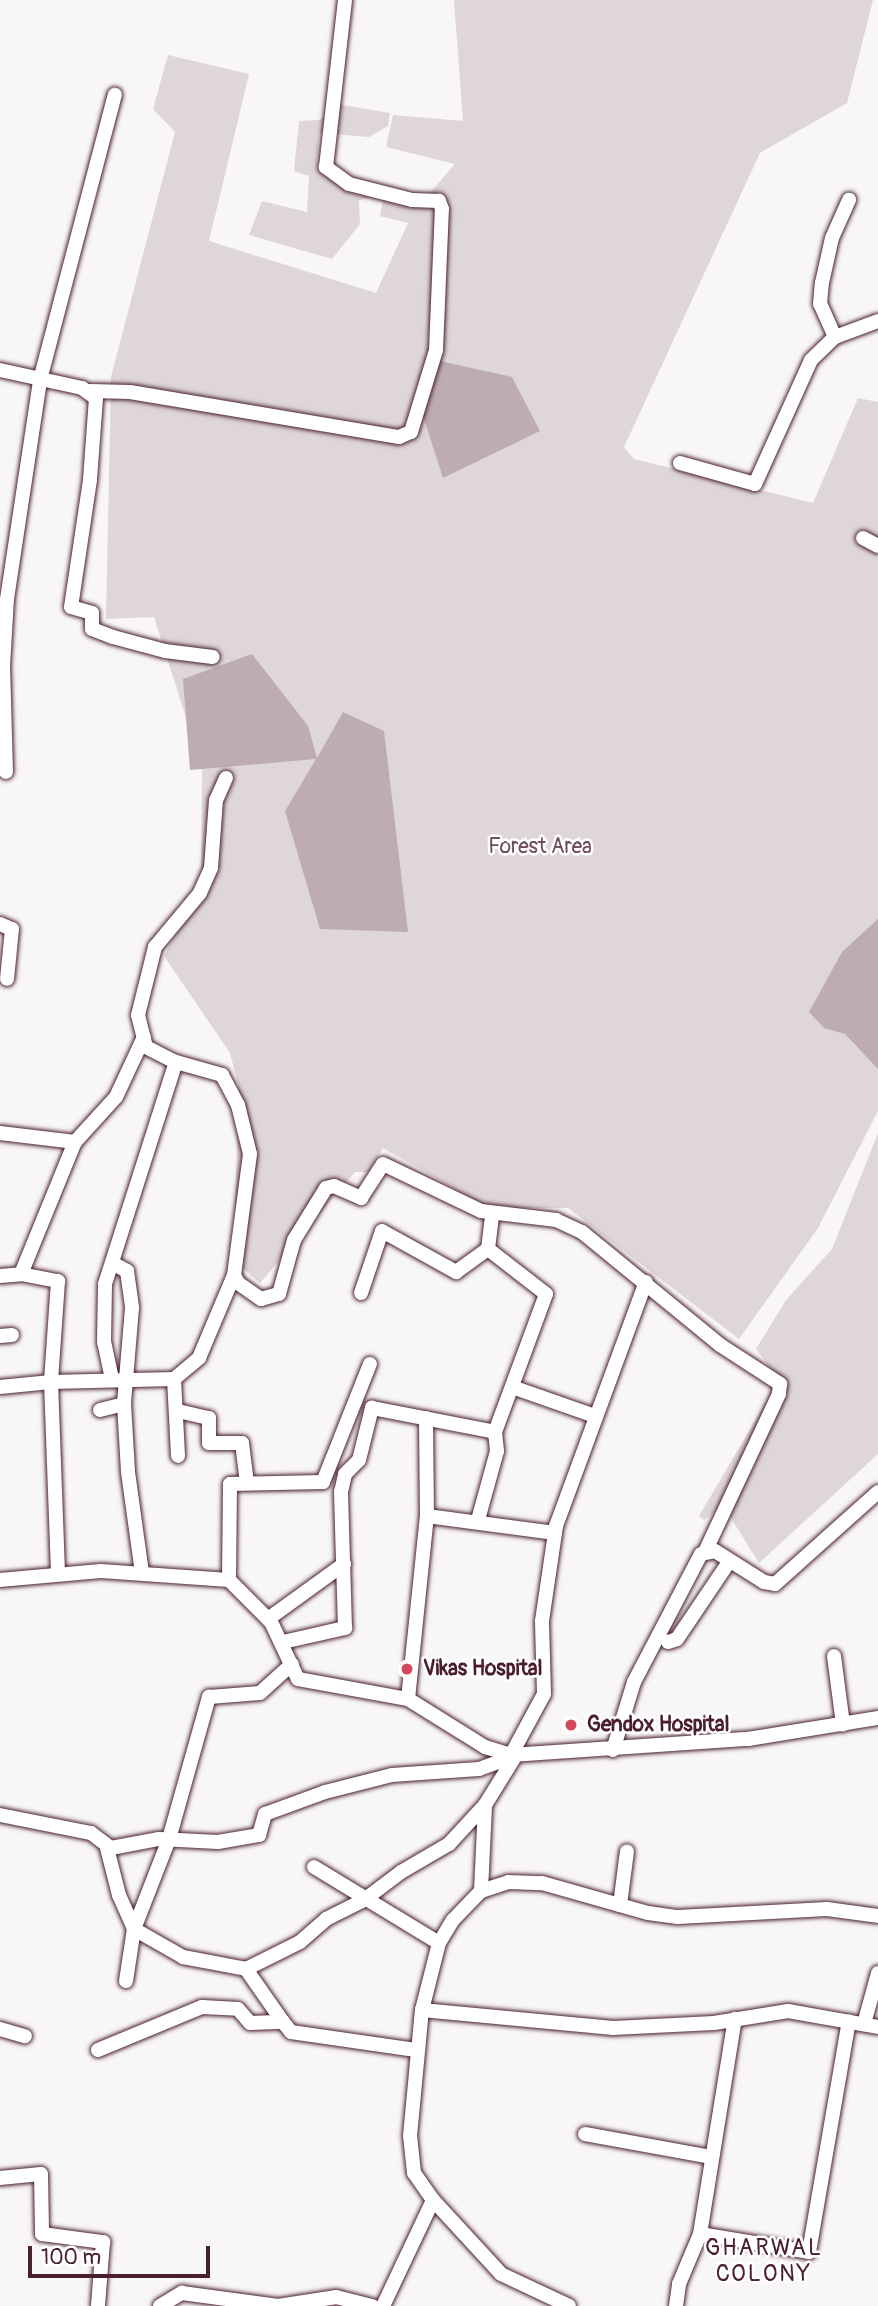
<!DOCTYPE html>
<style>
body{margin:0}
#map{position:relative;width:878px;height:2306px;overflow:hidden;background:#f8f6f7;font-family:Pangolin,sans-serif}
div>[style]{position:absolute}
.green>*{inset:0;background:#ded6d9}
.water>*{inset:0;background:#bdadb0}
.roads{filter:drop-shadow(0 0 2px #4a1f2b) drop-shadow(0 0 2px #4a1f2b)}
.minor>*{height:14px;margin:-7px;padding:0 7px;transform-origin:7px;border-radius:7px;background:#fff}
.dots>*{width:19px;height:19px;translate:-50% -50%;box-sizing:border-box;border:4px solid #fff;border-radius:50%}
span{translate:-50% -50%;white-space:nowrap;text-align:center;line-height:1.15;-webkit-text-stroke:5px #fff;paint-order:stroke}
.park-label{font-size:21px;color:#6f4d56}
.poi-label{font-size:21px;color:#4a1f2b;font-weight:700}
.left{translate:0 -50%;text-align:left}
.neighbourhood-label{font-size:23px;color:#4a1f2b;letter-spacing:2px}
.scale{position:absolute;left:28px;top:2246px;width:182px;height:32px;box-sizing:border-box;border:4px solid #4a1f2b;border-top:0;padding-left:9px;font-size:21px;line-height:24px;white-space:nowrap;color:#4a1f2b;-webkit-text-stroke:5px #fff;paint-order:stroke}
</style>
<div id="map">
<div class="green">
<i style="clip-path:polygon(454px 0,873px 0,847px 103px,760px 153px,624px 447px,634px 459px,813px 503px,858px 398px,878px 402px,878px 1111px,818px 1228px,739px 1339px,568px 1208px,489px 1208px,383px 1148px,368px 1172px,355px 1172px,260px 1283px,233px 1260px,239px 1088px,230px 1053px,164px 956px,201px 886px,202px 768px,154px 617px,106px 619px,111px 377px,175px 132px,153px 109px,168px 55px,249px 74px,209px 241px,376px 293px,408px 223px,380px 216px,385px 187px,427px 196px,455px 164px,386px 147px,393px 115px,463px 121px)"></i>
<i style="clip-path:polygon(337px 104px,390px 113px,388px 126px,369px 137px,319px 133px,317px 166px,370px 182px,378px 196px,359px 200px,360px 224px,332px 259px,249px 235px,262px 201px,307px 212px,309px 176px,294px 171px,299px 121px,320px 120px)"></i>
<i style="clip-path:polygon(878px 1133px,878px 1454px,759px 1563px,726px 1510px,716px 1511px,704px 1520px,699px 1516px,779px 1380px,756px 1349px,786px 1300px,832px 1249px)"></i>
</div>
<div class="water">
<i style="clip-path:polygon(440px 361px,512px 377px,540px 431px,443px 478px,422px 413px)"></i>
<i style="clip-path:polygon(252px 654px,308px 726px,317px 758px,343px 712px,384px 731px,408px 932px,320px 929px,285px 811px,316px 759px,190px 770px,183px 679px)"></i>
<i style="clip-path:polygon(878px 919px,878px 1069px,845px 1034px,824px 1028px,809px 1012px,842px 952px)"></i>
</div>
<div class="roads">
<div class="minor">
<i style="left:835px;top:337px;width:36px;rotate:-114deg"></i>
<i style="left:820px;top:304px;width:21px;rotate:-85deg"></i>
<i style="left:822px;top:283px;width:46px;rotate:-77.5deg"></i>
<i style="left:832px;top:238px;width:42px;rotate:-65.9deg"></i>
<i style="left:0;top:370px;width:84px;rotate:12.4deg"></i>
<i style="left:82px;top:388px;width:17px;rotate:36deg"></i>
<i style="left:96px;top:398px;width:82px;rotate:94.2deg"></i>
<i style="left:90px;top:480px;width:128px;rotate:98.5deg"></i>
<i style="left:71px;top:607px;width:22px;rotate:16deg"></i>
<i style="left:92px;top:613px;width:16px;rotate:90deg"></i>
<i style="left:92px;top:629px;width:22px;rotate:21deg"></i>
<i style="left:113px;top:637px;width:54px;rotate:15.1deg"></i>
<i style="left:165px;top:651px;width:48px;rotate:7.1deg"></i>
<i style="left:90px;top:391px;width:40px;rotate:1.4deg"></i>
<i style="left:130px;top:392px;width:273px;rotate:9.5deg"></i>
<i style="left:399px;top:437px;width:13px;rotate:-23deg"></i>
<i style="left:411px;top:432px;width:86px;rotate:-73deg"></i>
<i style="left:436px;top:350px;width:141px;rotate:-87.6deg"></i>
<i style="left:442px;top:209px;width:9px;rotate:-111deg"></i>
<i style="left:439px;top:201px;width:27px;rotate:-178deg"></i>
<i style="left:412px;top:200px;width:65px;rotate:-165.7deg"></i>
<i style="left:349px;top:184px;width:29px;rotate:-144deg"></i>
<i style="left:326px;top:167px;width:168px;rotate:-83.5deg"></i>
<i style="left:680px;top:463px;width:78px;rotate:15.6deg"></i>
<i style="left:755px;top:484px;width:136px;rotate:-65.7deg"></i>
<i style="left:811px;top:360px;width:33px;rotate:-44deg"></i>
<i style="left:835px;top:337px;width:46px;rotate:-20.4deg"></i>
<i style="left:863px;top:538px;width:17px;rotate:28deg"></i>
<i style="left:6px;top:772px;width:106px;rotate:-91.6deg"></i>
<i style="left:3px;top:666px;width:67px;rotate:-86.6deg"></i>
<i style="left:7px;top:599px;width:221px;rotate:-81.4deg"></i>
<i style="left:40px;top:380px;width:295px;rotate:-75.3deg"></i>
<i style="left:226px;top:778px;width:24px;rotate:114deg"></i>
<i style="left:216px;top:800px;width:68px;rotate:94.2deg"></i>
<i style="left:211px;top:868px;width:27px;rotate:114deg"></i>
<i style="left:200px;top:893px;width:70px;rotate:129.8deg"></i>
<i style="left:155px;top:947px;width:70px;rotate:104deg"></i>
<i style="left:138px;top:1015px;width:33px;rotate:76deg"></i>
<i style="left:146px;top:1047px;width:34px;rotate:27deg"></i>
<i style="left:176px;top:1062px;width:48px;rotate:15.8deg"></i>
<i style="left:222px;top:1075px;width:34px;rotate:62deg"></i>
<i style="left:238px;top:1105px;width:50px;rotate:76.2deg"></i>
<i style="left:250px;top:1154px;width:122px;rotate:97.5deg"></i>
<i style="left:234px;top:1275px;width:9px;rotate:63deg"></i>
<i style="left:238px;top:1283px;width:28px;rotate:35deg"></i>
<i style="left:261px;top:1299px;width:19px;rotate:-16deg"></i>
<i style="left:279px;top:1294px;width:56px;rotate:-74.5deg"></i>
<i style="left:294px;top:1240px;width:61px;rotate:-58.4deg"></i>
<i style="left:326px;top:1188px;width:8px;rotate:-14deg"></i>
<i style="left:334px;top:1186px;width:30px;rotate:24deg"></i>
<i style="left:361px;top:1198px;width:40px;rotate:-57.1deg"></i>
<i style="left:383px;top:1164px;width:109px;rotate:25.6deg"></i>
<i style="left:481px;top:1211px;width:76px;rotate:6.8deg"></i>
<i style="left:556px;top:1220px;width:29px;rotate:25deg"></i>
<i style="left:582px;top:1232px;width:178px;rotate:39.3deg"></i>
<i style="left:720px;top:1345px;width:72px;rotate:33deg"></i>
<i style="left:780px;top:1384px;width:10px;rotate:96deg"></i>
<i style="left:779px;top:1394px;width:172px;rotate:115.1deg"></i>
<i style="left:0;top:924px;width:13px;rotate:23deg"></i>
<i style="left:12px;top:929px;width:50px;rotate:95.7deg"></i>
<i style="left:0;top:1133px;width:76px;rotate:6.8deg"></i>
<i style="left:75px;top:1142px;width:61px;rotate:-47.7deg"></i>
<i style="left:116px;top:1097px;width:66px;rotate:-65deg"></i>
<i style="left:112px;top:1263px;width:17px;rotate:28deg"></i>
<i style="left:127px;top:1271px;width:37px;rotate:82deg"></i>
<i style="left:132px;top:1308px;width:96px;rotate:94.8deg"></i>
<i style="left:21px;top:1274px;width:38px;rotate:11deg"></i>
<i style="left:58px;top:1281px;width:101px;rotate:94deg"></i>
<i style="left:51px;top:1382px;width:123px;rotate:-1.4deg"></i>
<i style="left:174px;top:1379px;width:77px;rotate:87deg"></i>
<i style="left:0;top:1276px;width:21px;rotate:-5deg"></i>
<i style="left:21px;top:1274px;width:143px;rotate:-67.8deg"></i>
<i style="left:361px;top:1293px;width:65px;rotate:-71.3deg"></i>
<i style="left:382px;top:1231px;width:85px;rotate:29deg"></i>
<i style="left:456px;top:1272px;width:39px;rotate:-36deg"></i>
<i style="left:488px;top:1249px;width:34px;rotate:-83deg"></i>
<i style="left:0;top:1336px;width:12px;rotate:-5deg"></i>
<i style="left:112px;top:1379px;width:38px;rotate:-102deg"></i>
<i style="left:104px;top:1342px;width:58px;rotate:-89deg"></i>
<i style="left:105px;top:1284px;width:233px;rotate:-72.3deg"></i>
<i style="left:174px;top:1379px;width:33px;rotate:-40deg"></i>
<i style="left:199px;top:1358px;width:90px;rotate:-67.1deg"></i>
<i style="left:0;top:1387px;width:51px;rotate:-5.6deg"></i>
<i style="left:51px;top:1382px;width:191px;rotate:87.9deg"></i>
<i style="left:512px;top:1387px;width:88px;rotate:19.3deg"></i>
<i style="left:100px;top:1410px;width:25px;rotate:-14deg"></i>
<i style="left:124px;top:1404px;width:68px;rotate:86.6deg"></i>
<i style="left:128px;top:1472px;width:102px;rotate:82.1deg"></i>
<i style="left:178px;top:1411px;width:32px;rotate:13deg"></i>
<i style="left:209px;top:1418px;width:25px;rotate:90deg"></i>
<i style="left:209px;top:1443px;width:33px"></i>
<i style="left:242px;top:1443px;width:40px;rotate:82.9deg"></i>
<i style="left:427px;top:1516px;width:129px;rotate:7.6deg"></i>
<i style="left:478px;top:1520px;width:72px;rotate:-74.6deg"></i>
<i style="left:497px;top:1451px;width:19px;rotate:-96deg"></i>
<i style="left:495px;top:1432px;width:147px;rotate:-69.7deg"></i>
<i style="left:546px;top:1294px;width:73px;rotate:-142.2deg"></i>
<i style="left:0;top:1580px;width:101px;rotate:-5.1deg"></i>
<i style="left:101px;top:1571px;width:128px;rotate:4deg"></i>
<i style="left:229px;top:1580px;width:59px;rotate:45deg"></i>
<i style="left:271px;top:1622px;width:63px;rotate:64.7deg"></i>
<i style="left:298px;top:1679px;width:112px;rotate:10.3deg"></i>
<i style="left:408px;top:1699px;width:91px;rotate:31.9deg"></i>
<i style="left:485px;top:1747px;width:27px;rotate:17deg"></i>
<i style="left:511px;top:1755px;width:238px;rotate:-3.9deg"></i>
<i style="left:748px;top:1739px;width:132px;rotate:-9.2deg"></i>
<i style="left:229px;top:1580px;width:96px;rotate:-89.4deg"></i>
<i style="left:230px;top:1484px;width:93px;rotate:-1.2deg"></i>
<i style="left:323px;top:1482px;width:127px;rotate:-68.3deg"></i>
<i style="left:268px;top:1619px;width:94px;rotate:-35.9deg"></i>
<i style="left:283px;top:1642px;width:64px;rotate:-12.7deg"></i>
<i style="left:345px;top:1628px;width:136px;rotate:-91.7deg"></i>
<i style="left:341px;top:1492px;width:18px;rotate:-77deg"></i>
<i style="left:345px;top:1474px;width:20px;rotate:-45deg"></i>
<i style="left:359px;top:1460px;width:54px;rotate:-76deg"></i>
<i style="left:372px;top:1408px;width:125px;rotate:11deg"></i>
<i style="left:668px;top:1642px;width:9px;rotate:-18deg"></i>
<i style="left:677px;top:1639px;width:93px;rotate:-56deg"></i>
<i style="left:834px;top:1656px;width:69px;rotate:82.5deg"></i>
<i style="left:408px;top:1699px;width:184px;rotate:-84.1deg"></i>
<i style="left:427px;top:1516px;width:98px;rotate:-90.6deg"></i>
<i style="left:613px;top:1750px;width:71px;rotate:-72.8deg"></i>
<i style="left:634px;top:1682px;width:144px;rotate:-62.4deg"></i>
<i style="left:701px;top:1554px;width:14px;rotate:-12deg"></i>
<i style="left:715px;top:1551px;width:58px;rotate:32.3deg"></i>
<i style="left:764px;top:1582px;width:11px;rotate:10deg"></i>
<i style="left:775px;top:1584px;width:138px;rotate:-41.8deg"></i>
<i style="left:511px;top:1755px;width:69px;rotate:-61.6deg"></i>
<i style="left:544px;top:1694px;width:73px;rotate:-91.6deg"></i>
<i style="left:542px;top:1621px;width:96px;rotate:-81.6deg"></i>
<i style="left:556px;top:1526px;width:260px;rotate:-69.8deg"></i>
<i style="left:0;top:1815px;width:93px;rotate:11.2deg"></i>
<i style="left:91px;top:1833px;width:25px;rotate:37deg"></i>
<i style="left:111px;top:1848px;width:49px;rotate:-10.6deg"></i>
<i style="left:159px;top:1839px;width:59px;rotate:2.9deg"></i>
<i style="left:218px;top:1842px;width:42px;rotate:-9.7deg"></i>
<i style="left:259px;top:1835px;width:22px;rotate:-74deg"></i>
<i style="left:265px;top:1814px;width:64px;rotate:-20.1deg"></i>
<i style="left:325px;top:1792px;width:69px;rotate:-14.2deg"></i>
<i style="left:392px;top:1775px;width:87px;rotate:-3.9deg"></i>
<i style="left:479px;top:1769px;width:38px;rotate:-20deg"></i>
<i style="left:107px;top:1848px;width:49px;rotate:75.7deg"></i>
<i style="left:119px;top:1895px;width:37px;rotate:66deg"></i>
<i style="left:134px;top:1929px;width:56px;rotate:29.7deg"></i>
<i style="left:183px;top:1957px;width:64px;rotate:10.8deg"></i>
<i style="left:314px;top:1867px;width:146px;rotate:31.3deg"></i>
<i style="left:481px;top:1891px;width:86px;rotate:-87.3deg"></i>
<i style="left:620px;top:1905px;width:54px;rotate:-82.6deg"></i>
<i style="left:126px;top:1981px;width:53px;rotate:-81.3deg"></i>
<i style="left:134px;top:1929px;width:97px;rotate:-68.7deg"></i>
<i style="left:169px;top:1839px;width:148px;rotate:-74.3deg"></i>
<i style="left:209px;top:1697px;width:51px;rotate:-4.5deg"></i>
<i style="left:260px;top:1693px;width:43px;rotate:-42.2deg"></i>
<i style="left:422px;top:2010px;width:192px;rotate:5.4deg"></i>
<i style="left:613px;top:2028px;width:101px;rotate:-2.8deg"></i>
<i style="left:714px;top:2023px;width:75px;rotate:-9.2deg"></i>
<i style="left:788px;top:2011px;width:91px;rotate:10.1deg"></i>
<i style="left:283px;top:2022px;width:65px;rotate:-124.9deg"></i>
<i style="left:246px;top:1969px;width:60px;rotate:-26.6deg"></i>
<i style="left:300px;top:1942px;width:35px;rotate:-41deg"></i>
<i style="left:326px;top:1919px;width:42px;rotate:-26.6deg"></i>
<i style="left:364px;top:1900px;width:46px;rotate:-37.1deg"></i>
<i style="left:401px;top:1872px;width:56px;rotate:-30.3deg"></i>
<i style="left:449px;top:1844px;width:53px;rotate:-47.3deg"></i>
<i style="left:485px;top:1805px;width:59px;rotate:-58.2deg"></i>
<i style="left:864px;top:2024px;width:53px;rotate:-74.6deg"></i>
<i style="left:0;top:2029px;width:26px;rotate:16deg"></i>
<i style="left:98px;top:2050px;width:113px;rotate:-22.5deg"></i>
<i style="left:202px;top:2007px;width:36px;rotate:3deg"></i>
<i style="left:238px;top:2009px;width:18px;rotate:49deg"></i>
<i style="left:250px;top:2023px;width:33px;rotate:-2deg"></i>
<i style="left:283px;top:2022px;width:13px;rotate:51deg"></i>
<i style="left:291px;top:2032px;width:126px;rotate:8.2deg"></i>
<i style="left:585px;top:2134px;width:129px;rotate:10.3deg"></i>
<i style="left:0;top:2178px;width:41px;rotate:-5.6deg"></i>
<i style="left:41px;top:2174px;width:60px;rotate:89deg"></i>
<i style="left:42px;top:2234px;width:62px;rotate:7.5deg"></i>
<i style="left:103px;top:2242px;width:64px;rotate:94.5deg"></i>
<i style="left:433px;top:2200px;width:33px;rotate:-125deg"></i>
<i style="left:414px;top:2173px;width:37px;rotate:-96deg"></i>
<i style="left:410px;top:2136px;width:127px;rotate:-84.6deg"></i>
<i style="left:422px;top:2010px;width:69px;rotate:-75.8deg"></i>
<i style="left:439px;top:1943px;width:27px;rotate:-59deg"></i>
<i style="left:453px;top:1920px;width:40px;rotate:-46deg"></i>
<i style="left:481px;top:1891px;width:28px;rotate:-18deg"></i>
<i style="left:508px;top:1882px;width:34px;rotate:2deg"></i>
<i style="left:542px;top:1883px;width:110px;rotate:15.8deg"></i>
<i style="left:648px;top:1913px;width:30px;rotate:8deg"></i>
<i style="left:678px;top:1917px;width:149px;rotate:-3.1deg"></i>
<i style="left:827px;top:1909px;width:51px;rotate:7.8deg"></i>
<i style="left:700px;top:2234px;width:110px;rotate:9.4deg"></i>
<i style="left:809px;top:2252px;width:234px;rotate:-80.2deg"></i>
<i style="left:160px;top:2306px;width:26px;rotate:-31deg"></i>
<i style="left:182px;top:2293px;width:97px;rotate:7.7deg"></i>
<i style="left:278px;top:2306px;width:59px;rotate:-8.8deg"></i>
<i style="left:336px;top:2297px;width:38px;rotate:14deg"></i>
<i style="left:383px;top:2306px;width:117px;rotate:-64.7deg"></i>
<i style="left:433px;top:2200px;width:100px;rotate:47.4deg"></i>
<i style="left:501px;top:2274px;width:75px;rotate:25.2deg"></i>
<i style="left:676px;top:2306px;width:22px;rotate:-82deg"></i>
<i style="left:679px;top:2284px;width:54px;rotate:-67.2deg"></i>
<i style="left:700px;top:2234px;width:218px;rotate:-80.8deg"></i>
</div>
</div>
<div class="dots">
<i style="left:407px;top:1669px;background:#d1495b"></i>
<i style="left:571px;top:1725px;background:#d1495b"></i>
</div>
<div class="park-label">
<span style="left:540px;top:847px">Forest Area</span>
</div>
<div class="poi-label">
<span class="left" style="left:423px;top:1669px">Vikas Hospital</span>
<span class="left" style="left:587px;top:1725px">Gendox Hospital</span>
</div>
<div class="neighbourhood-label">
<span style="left:764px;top:2261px">GHARWAL<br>COLONY</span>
</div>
<div class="scale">100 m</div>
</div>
